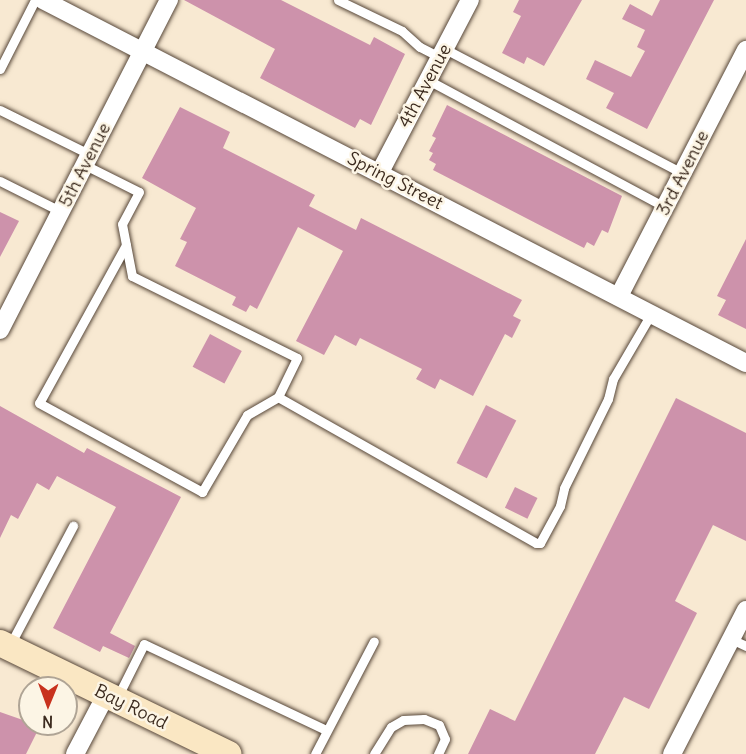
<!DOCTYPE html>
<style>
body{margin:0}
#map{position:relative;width:746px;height:754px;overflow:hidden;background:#f8e9d2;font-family:Delius,sans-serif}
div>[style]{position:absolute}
.building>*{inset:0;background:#cd92ab;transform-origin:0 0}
.roads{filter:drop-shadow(0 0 2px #574739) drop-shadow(0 0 2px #574739)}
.lane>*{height:9px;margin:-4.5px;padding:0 4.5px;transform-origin:4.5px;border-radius:4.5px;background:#fff}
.street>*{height:18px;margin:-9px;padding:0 9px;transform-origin:9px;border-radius:9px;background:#fff}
.secondary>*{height:26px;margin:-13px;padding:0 13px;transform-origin:13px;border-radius:13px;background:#fae7c3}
span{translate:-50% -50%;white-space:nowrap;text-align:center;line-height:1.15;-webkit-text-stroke:5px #fcf5e5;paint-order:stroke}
.street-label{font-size:18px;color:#3b2a1e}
.north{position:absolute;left:18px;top:676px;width:60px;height:60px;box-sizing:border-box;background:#fcf5e5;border:2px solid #afa495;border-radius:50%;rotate:181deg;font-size:16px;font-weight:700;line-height:24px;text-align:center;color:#3b2a1e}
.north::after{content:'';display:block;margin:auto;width:21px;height:27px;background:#c8321e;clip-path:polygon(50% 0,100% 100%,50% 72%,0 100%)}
</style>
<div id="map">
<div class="building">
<i style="clip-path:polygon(184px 0,281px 0,370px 45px,374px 37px,405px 54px,371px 125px,360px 119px,355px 128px,260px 78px,275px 49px)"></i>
<i style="clip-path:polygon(519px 0,582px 0,544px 66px,527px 57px,524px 64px,502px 53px,521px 16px,513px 12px)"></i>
<i style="clip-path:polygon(660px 0,714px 0,647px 129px,606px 108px,614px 93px,586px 79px,595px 60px,631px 77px,645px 51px,637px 47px,645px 30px,622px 19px,630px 4px,652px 16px)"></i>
<i style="clip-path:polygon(447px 105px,622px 196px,608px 233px,602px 230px,594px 246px,587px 242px,584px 248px,433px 170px,436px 164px,429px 160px,433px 153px,429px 151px,436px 138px,432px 136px)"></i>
<i style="clip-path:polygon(180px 107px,230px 132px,223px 148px,315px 195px,309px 206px,356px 230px,361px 218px,522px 300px,513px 316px,521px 320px,512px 338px,505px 334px,473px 396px,440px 379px,435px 389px,416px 379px,422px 369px,360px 338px,356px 346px,335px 335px,324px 355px,296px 341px,343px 251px,298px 227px,257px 309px,250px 305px,246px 312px,232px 305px,236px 297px,175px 266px,187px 242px,180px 239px,196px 208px,142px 178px)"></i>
<i style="clip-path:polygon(0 212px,19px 221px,0 257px)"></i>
<i style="clip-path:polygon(746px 239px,746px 329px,718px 315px,726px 300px,717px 296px)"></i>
<i style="left:210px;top:334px;width:36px;height:37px;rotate:28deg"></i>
<i style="clip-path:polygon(676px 398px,746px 433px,746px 541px,713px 525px,675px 601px,697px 613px,649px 709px,624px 697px,595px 754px,468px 754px,490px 709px,515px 721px)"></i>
<i style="left:486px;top:405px;width:34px;height:65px;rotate:27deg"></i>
<i style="clip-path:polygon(0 406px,84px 453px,87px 448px,181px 497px,110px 633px,135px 646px,129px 658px,103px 646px,100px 652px,53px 628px,116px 507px,57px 476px,49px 490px,37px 483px,18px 519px,11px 515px,0 538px)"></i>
<i style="left:515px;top:487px;width:25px;height:23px;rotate:26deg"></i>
<i style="clip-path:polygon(0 712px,40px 726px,26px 754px,0 754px)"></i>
</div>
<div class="roads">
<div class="lane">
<i style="left:338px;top:0;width:71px;rotate:25.8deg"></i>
<i style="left:402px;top:31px;width:24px;rotate:42deg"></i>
<i style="left:420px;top:47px;width:22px;rotate:27deg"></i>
<i style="left:445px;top:49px;width:267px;rotate:27.6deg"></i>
<i style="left:0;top:69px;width:77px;rotate:-63.1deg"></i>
<i style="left:428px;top:80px;width:269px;rotate:28.2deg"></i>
<i style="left:0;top:110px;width:102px;rotate:26.3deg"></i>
<i style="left:85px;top:165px;width:60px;rotate:26.6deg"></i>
<i style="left:139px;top:192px;width:36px;rotate:118deg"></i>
<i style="left:122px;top:224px;width:53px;rotate:79.1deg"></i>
<i style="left:132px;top:276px;width:184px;rotate:26.4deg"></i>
<i style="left:297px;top:358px;width:43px;rotate:116deg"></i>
<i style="left:278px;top:397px;width:296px;rotate:29.5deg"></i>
<i style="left:536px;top:543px;width:4px"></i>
<i style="left:540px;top:543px;width:42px;rotate:-61.6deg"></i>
<i style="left:560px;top:506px;width:18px;rotate:-77deg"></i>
<i style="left:564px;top:488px;width:99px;rotate:-63.7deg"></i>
<i style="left:608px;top:399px;width:21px;rotate:-76deg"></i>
<i style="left:613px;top:379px;width:75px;rotate:-59.7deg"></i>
<i style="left:0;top:181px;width:69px;rotate:26.6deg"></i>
<i style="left:126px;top:245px;width:180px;rotate:118.8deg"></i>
<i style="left:39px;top:403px;width:186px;rotate:28.6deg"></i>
<i style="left:202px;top:492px;width:89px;rotate:-59.7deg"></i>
<i style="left:247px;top:415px;width:36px;rotate:-30deg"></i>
<i style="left:731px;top:639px;width:17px;rotate:25deg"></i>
<i style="left:10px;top:645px;width:135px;rotate:-62.1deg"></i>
<i style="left:117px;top:698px;width:60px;rotate:-63.4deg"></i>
<i style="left:144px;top:644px;width:201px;rotate:25.3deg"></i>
<i style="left:315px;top:754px;width:127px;rotate:-62.4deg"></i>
<i style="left:374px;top:754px;width:32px;rotate:-58deg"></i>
<i style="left:391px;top:727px;width:14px;rotate:-30deg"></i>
<i style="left:403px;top:720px;width:21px;rotate:-3deg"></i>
<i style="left:424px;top:719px;width:16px;rotate:22deg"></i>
<i style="left:439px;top:725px;width:15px;rotate:67deg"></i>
<i style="left:445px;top:739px;width:17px;rotate:115deg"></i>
</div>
<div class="street">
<i style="left:43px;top:0;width:791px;rotate:27.31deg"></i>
<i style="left:380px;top:172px;width:194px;rotate:-62.4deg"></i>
<i style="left:619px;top:296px;width:277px;rotate:-62.7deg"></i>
<i style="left:0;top:330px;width:371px;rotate:-62.9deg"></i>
<i style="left:75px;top:754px;width:67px;rotate:-62.3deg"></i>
<i style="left:672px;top:754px;width:162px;rotate:-62.8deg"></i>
</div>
<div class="secondary">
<i style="left:0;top:643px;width:254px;rotate:25.9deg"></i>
</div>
</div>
<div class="street-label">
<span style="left:425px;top:86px;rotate:-62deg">4th Avenue</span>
<span style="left:85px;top:165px;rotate:-63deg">5th Avenue</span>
<span style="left:683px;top:173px;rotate:-63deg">3rd Avenue</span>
<span style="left:395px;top:181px;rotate:27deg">Spring Street</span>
<span style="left:131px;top:707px;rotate:26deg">Bay Road</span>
</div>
<div class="north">N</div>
</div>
